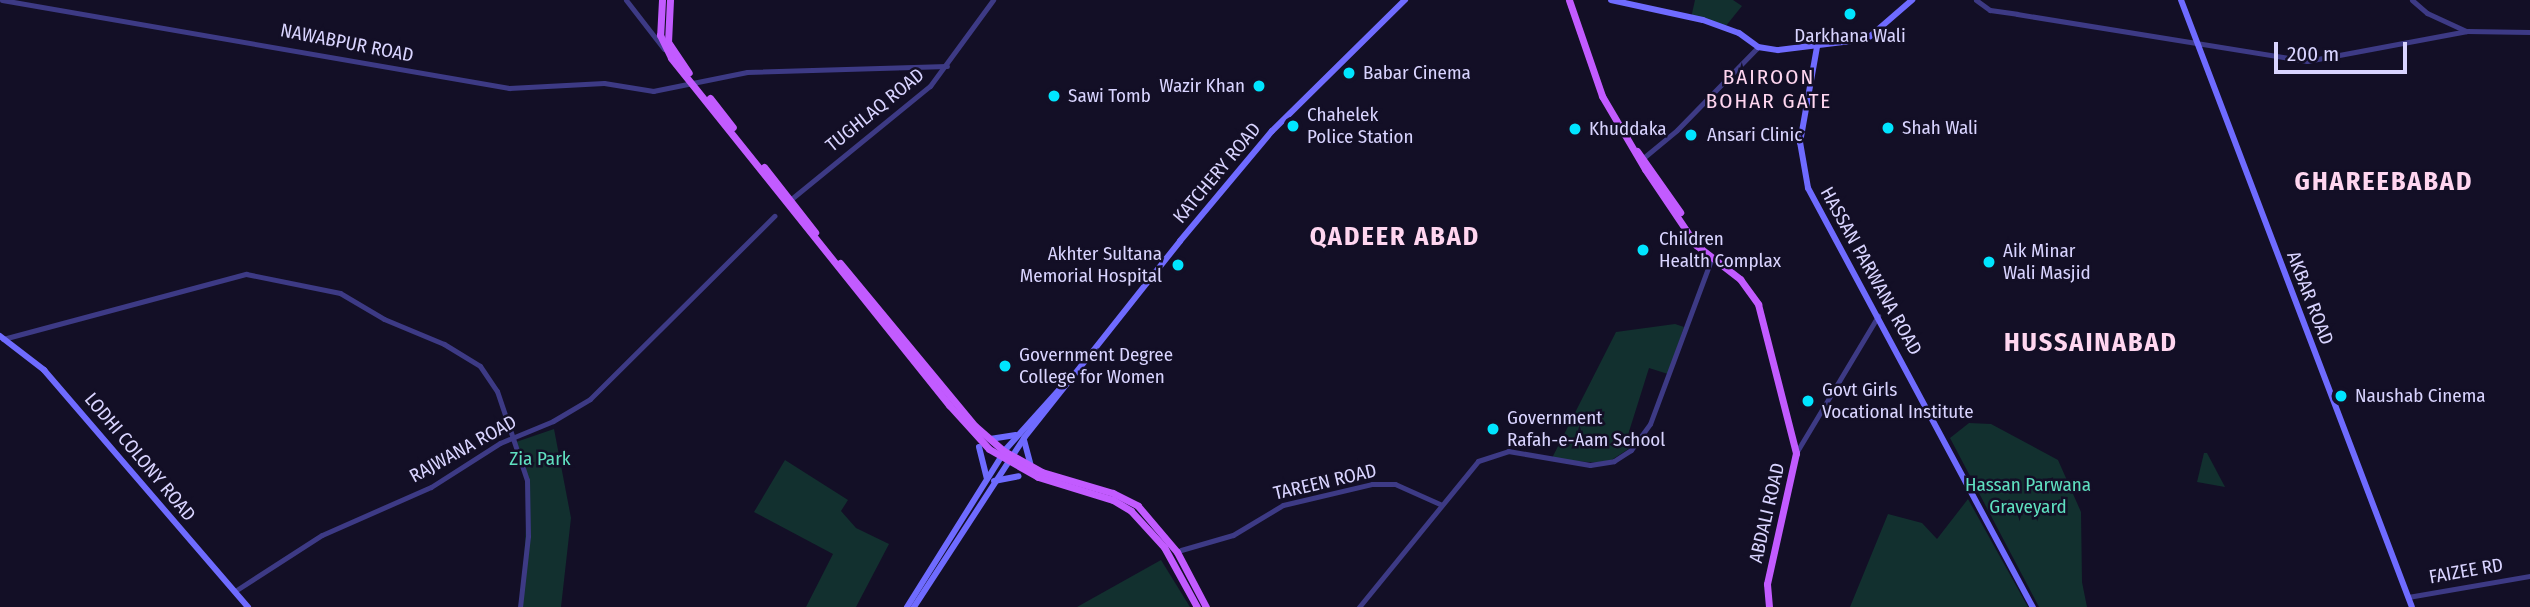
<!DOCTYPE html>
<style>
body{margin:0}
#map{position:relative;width:2530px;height:607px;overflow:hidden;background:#130f26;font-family:"Fira Sans Condensed",sans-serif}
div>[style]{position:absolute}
.green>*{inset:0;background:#12302f}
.tertiary>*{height:5px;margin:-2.5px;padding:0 2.5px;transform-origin:2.5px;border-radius:2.5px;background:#3d3a85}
.secondary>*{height:6px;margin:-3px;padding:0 3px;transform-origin:3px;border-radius:3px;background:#6f6bff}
.primary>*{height:7px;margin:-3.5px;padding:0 3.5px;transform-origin:3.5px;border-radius:3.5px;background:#c25bff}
.primary-bridge>*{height:7px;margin:-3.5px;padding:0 3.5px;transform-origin:3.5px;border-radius:3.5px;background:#c25bff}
.dots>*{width:19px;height:19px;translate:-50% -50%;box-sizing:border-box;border:4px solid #130f26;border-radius:50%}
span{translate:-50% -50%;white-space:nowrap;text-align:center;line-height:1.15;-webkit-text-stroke:5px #130f26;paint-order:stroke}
.poi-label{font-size:19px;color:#d9d4ff}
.left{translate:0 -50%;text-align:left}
.right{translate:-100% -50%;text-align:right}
.street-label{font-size:19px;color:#d9d4ff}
.park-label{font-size:19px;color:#5fe0c0}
.neighbourhood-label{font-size:21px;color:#ffd6f0;letter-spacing:2px}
.district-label{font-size:26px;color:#ffd6f0;font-weight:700;letter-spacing:2px}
.scale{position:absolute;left:2274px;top:42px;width:133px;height:32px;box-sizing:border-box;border:4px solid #d9d4ff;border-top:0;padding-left:9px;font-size:21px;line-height:24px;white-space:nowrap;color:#d9d4ff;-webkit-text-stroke:5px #130f26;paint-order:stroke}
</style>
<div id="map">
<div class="green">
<i style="clip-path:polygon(1695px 0,1733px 0,1742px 6px,1725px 27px,1691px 18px)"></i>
<i style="clip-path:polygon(1675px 324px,1684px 327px,1668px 374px,1649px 368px,1627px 438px,1639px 442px,1607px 463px,1551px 460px,1616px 332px)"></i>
<i style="clip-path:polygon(1969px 423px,1991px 424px,2058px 460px,2081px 512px,2082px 582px,2087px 607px,2039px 607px,1950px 438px)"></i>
<i style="clip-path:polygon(554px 429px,571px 518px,561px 607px,521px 607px,529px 480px,516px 442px)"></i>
<i style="clip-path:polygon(2204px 453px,2207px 453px,2225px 487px,2197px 482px)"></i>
<i style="clip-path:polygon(785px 460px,848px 500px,841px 511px,856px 528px,889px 544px,856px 607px,806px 607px,833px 554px,754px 512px)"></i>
<i style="clip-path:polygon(1968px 499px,2028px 607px,1850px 607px,1888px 514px,1922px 523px,1937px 539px)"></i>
<i style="clip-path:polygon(1161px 560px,1190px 607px,1077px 607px)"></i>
</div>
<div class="tertiary">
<i style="left:2px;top:0;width:515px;rotate:9.85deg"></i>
<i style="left:509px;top:88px;width:95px;rotate:-3deg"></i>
<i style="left:604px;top:83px;width:50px;rotate:9.3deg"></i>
<i style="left:653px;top:91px;width:96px;rotate:-11.4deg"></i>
<i style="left:747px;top:72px;width:200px;rotate:-1.7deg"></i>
<i style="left:626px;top:0;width:62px;rotate:52.2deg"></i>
<i style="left:1976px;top:0;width:17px;rotate:36deg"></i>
<i style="left:1990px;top:10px;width:27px;rotate:8deg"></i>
<i style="left:2017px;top:14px;width:294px;rotate:9.2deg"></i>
<i style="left:2307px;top:61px;width:163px;rotate:-10.6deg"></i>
<i style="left:2467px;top:31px;width:63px;rotate:0.9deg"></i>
<i style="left:2412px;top:0;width:20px;rotate:41deg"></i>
<i style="left:2427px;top:13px;width:43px;rotate:24.8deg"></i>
<i style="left:1642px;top:159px;width:45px;rotate:-39.6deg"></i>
<i style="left:1677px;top:130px;width:116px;rotate:-45.7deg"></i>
<i style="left:790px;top:200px;width:181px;rotate:-39.2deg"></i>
<i style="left:930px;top:86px;width:107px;rotate:-53.8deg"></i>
<i style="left:3px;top:339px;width:252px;rotate:-15deg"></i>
<i style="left:246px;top:274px;width:96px;rotate:11.4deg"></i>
<i style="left:340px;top:293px;width:51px;rotate:30.6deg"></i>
<i style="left:384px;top:319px;width:65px;rotate:22.6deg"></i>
<i style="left:444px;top:344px;width:42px;rotate:31.4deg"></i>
<i style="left:480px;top:366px;width:30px;rotate:56deg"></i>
<i style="left:497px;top:391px;width:94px;rotate:71.4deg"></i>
<i style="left:527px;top:480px;width:56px;rotate:89deg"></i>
<i style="left:528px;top:536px;width:71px;rotate:96.4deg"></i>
<i style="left:1796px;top:453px;width:160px;rotate:-59.1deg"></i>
<i style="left:1181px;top:550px;width:54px;rotate:-16.1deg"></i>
<i style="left:1233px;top:535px;width:58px;rotate:-31deg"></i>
<i style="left:1283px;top:505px;width:91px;rotate:-13.3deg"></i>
<i style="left:1372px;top:484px;width:23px"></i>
<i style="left:1395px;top:484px;width:49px;rotate:24deg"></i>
<i style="left:235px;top:591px;width:103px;rotate:-32.8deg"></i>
<i style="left:322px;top:535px;width:119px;rotate:-23.8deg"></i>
<i style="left:431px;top:487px;width:82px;rotate:-32.5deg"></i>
<i style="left:500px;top:443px;width:57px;rotate:-22.5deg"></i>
<i style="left:553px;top:421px;width:43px;rotate:-30.7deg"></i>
<i style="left:590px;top:399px;width:260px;rotate:-44.8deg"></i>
<i style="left:2408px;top:597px;width:124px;rotate:-9.8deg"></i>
<i style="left:1359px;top:607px;width:188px;rotate:-50.8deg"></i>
<i style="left:1478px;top:461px;width:32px;rotate:-18deg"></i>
<i style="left:1508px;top:451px;width:83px;rotate:9.7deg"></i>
<i style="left:1590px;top:465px;width:24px;rotate:-9deg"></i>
<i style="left:1614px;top:461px;width:20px;rotate:-33deg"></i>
<i style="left:1631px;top:450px;width:32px;rotate:-54deg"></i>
<i style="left:1650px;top:424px;width:178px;rotate:-69.6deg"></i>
</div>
<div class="secondary">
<i style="left:1611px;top:0;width:94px;rotate:12.3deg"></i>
<i style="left:1703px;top:20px;width:38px;rotate:20deg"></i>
<i style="left:1739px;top:33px;width:24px;rotate:36deg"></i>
<i style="left:1758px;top:47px;width:20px;rotate:9deg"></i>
<i style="left:1778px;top:50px;width:90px;rotate:-7deg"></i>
<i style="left:1867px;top:39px;width:60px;rotate:-40.9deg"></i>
<i style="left:2181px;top:0;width:649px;rotate:69.17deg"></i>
<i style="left:1817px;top:47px;width:97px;rotate:100.1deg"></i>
<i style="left:1800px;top:142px;width:47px;rotate:80.1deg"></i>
<i style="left:1808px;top:188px;width:476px;rotate:61.8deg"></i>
<i style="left:0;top:336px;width:56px;rotate:37.7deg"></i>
<i style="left:44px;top:370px;width:313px;rotate:49.3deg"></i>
<i style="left:990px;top:439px;width:26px;rotate:-9deg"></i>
<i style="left:1024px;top:440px;width:24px;rotate:75deg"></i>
<i style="left:979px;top:447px;width:32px;rotate:76deg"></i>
<i style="left:994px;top:481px;width:25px;rotate:-11deg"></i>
<i style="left:907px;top:607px;width:186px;rotate:-57.9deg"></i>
<i style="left:1006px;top:449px;width:91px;rotate:-48.1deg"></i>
<i style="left:914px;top:607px;width:202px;rotate:-56.9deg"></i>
<i style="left:1024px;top:438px;width:251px;rotate:-51.6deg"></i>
<i style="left:1180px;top:241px;width:143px;rotate:-50.1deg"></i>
<i style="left:1272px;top:131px;width:187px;rotate:-44.6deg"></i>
</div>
<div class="primary">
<i style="left:1569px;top:0;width:102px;rotate:71deg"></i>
<i style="left:1602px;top:96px;width:85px;rotate:59.5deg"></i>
<i style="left:1645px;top:169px;width:92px;rotate:56.1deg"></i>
<i style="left:1696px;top:245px;width:56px;rotate:37.7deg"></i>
<i style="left:1740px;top:279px;width:31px;rotate:54deg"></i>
<i style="left:1758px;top:304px;width:154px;rotate:75.7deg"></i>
<i style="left:1796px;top:453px;width:134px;rotate:102.5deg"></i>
<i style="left:1767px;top:584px;width:23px;rotate:85deg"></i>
<i style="left:1637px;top:151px;width:75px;rotate:54.8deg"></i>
<i style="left:840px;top:263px;width:212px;rotate:50.4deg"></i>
<i style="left:1042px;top:472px;width:74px;rotate:16.5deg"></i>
<i style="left:1113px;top:493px;width:28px;rotate:27deg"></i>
<i style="left:1138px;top:506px;width:60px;rotate:49.7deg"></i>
<i style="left:1177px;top:552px;width:62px;rotate:62.2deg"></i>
<i style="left:1038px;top:477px;width:78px;rotate:17deg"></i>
<i style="left:1113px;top:500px;width:21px;rotate:31deg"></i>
<i style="left:1131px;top:511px;width:49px;rotate:47.5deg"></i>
<i style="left:1164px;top:547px;width:68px;rotate:61.2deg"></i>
</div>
<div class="primary-bridge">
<i style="left:662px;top:0;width:35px;rotate:93deg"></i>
<i style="left:660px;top:35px;width:25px;rotate:64deg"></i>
<i style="left:671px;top:58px;width:445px;rotate:51.3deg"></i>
<i style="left:949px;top:405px;width:59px;rotate:47.7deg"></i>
<i style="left:989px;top:449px;width:56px;rotate:29.7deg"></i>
<i style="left:670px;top:0;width:42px;rotate:92.7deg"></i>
<i style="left:668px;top:42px;width:37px;rotate:56deg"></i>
<i style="left:710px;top:98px;width:37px;rotate:52deg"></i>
<i style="left:764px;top:167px;width:83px;rotate:51.9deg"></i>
<i style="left:975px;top:426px;width:38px;rotate:41deg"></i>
<i style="left:1004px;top:451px;width:43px;rotate:28.9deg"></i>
</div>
<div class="dots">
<i style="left:1850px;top:14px;background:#00e5ff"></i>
<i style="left:1349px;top:73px;background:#00e5ff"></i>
<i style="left:1259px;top:86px;background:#00e5ff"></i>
<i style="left:1054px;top:96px;background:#00e5ff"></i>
<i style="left:1293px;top:126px;background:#00e5ff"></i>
<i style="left:1888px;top:128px;background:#00e5ff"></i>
<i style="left:1575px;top:129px;background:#00e5ff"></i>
<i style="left:1691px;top:135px;background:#00e5ff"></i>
<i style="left:1643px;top:250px;background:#00e5ff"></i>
<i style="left:1989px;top:262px;background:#00e5ff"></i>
<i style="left:1178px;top:265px;background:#00e5ff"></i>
<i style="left:1005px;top:366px;background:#00e5ff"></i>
<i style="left:2341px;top:396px;background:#00e5ff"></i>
<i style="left:1808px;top:401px;background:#00e5ff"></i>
<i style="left:1493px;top:429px;background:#00e5ff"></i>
</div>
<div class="poi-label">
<span style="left:1850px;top:36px">Darkhana Wali</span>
<span class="left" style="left:1363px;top:73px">Babar Cinema</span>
<span class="right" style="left:1245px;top:86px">Wazir Khan</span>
<span class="left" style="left:1068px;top:96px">Sawi Tomb</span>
<span class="left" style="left:1307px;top:126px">Chahelek<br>Police Station</span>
<span class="left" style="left:1902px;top:128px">Shah Wali</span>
<span class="left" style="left:1589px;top:129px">Khuddaka</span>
<span class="left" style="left:1707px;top:135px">Ansari Clinic</span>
<span class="left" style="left:1659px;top:250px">Children<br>Health Complax</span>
<span class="left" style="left:2003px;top:262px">Aik Minar<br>Wali Masjid</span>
<span class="right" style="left:1162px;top:265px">Akhter Sultana<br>Memorial Hospital</span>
<span class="left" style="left:1019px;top:366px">Government Degree<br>College for Women</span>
<span class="left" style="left:1822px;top:401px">Govt Girls<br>Vocational Institute</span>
<span class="left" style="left:2355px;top:396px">Naushab Cinema</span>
<span class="left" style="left:1507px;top:429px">Government<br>Rafah-e-Aam School</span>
</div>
<div class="street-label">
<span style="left:347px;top:43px;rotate:11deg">NAWABPUR ROAD</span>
<span style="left:875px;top:110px;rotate:-39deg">TUGHLAQ ROAD</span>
<span style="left:1217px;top:173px;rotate:-50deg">KATCHERY ROAD</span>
<span style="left:1871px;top:271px;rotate:61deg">HASSAN PARWANA ROAD</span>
<span style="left:2310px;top:298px;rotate:69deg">AKBAR ROAD</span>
<span style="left:463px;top:449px;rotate:-29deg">RAJWANA ROAD</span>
<span style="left:140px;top:457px;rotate:50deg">LODHI COLONY ROAD</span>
<span style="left:1325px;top:482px;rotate:-13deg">TAREEN ROAD</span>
<span style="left:1767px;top:513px;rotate:-77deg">ABDALI ROAD</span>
<span style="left:2466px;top:571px;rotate:-10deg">FAIZEE RD</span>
</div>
<div class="park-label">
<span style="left:540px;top:459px">Zia Park</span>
<span style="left:2028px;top:496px">Hassan Parwana<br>Graveyard</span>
</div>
<div class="neighbourhood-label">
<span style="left:1769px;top:89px">BAIROON<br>BOHAR GATE</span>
</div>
<div class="district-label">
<span style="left:2384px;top:182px">GHAREEBABAD</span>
<span style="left:1395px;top:237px">QADEER ABAD</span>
<span style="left:2091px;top:343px">HUSSAINABAD</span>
</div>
<div class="scale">200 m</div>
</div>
